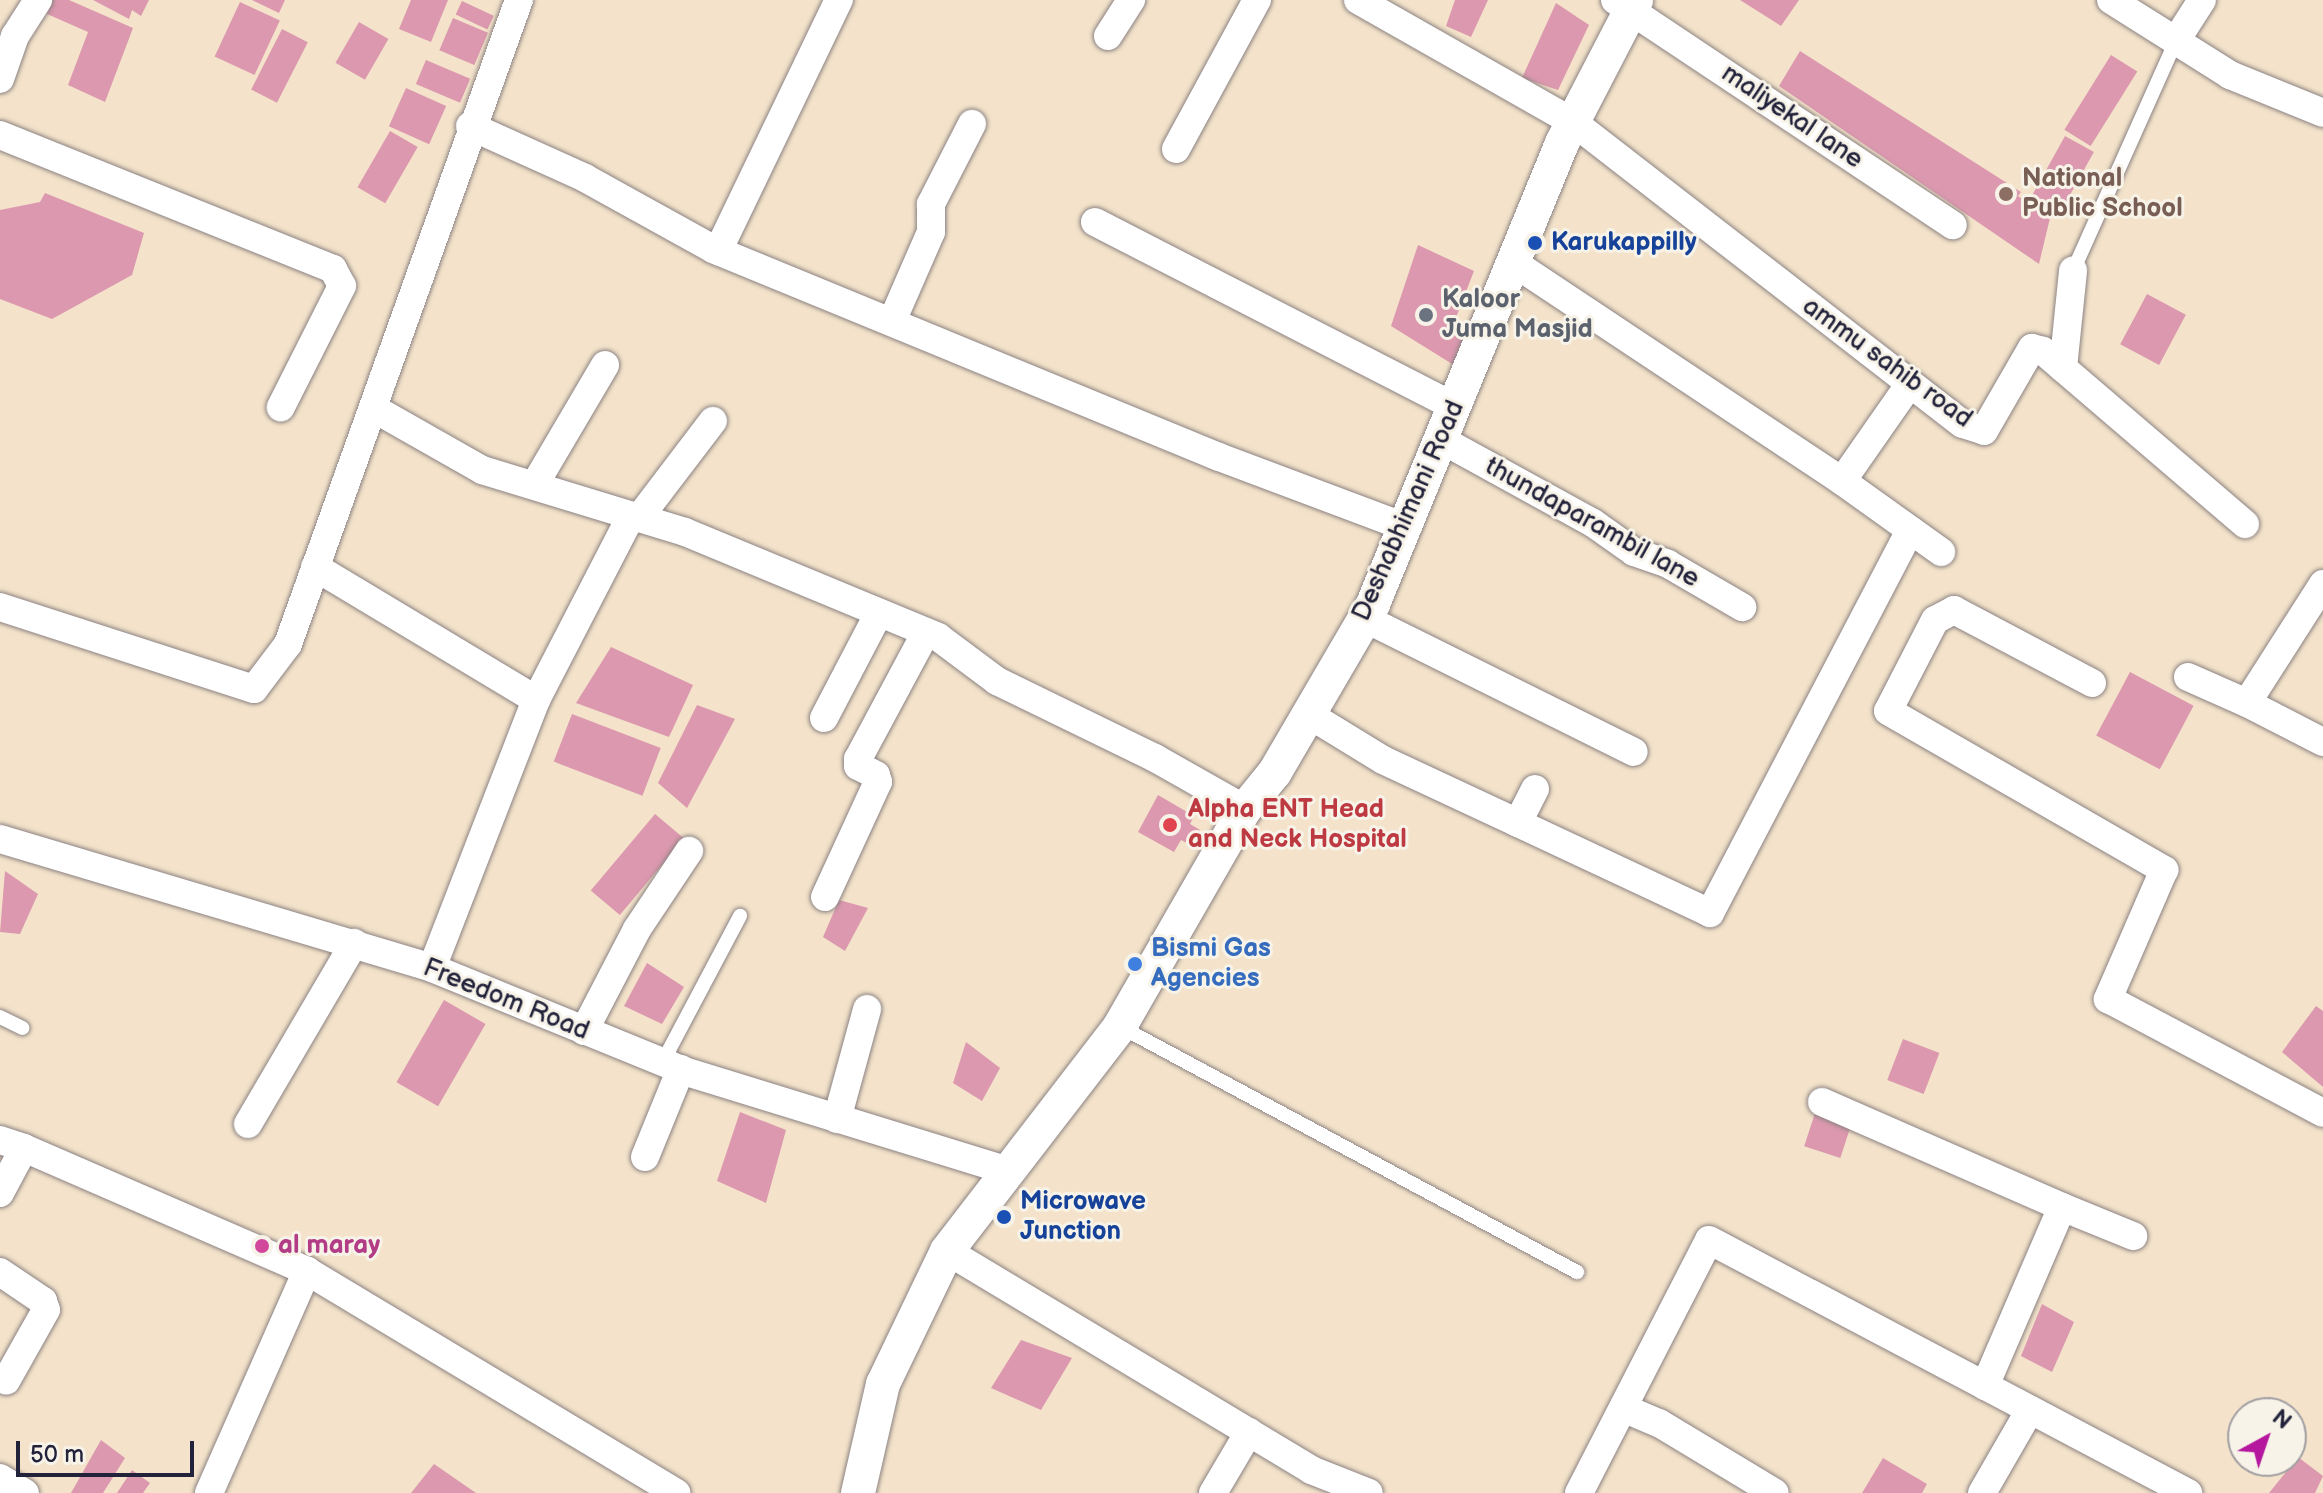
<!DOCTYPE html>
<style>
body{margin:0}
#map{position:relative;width:2323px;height:1493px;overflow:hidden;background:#f4e3ca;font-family:"Balsamiq Sans",sans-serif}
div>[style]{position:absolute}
.building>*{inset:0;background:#db98ae;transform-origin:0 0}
.roads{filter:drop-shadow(0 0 2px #8b8282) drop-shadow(0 0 2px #8b8282)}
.service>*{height:14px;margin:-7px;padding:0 7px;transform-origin:7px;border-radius:7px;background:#fff}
.minor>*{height:28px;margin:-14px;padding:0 14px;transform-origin:14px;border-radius:14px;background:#fff}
.tertiary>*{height:34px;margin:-17px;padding:0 17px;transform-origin:17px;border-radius:17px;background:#fff}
.dots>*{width:22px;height:22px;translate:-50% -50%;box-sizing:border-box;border:4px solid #f7f3e8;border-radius:50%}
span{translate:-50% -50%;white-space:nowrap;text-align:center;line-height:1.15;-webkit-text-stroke:6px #f7f3e8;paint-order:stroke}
.street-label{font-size:26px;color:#22223b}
.education-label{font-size:26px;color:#785e54;font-weight:700}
.left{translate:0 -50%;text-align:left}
.transit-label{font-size:26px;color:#164399;font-weight:700}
.worship-label{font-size:26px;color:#5b616d;font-weight:700}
.health-label{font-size:26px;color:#be3a42;font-weight:700}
.shop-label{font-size:26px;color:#366cbe;font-weight:700}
.hotel-label{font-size:26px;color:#b23c85;font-weight:700}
.north{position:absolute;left:2227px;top:1397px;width:80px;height:80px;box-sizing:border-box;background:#f7f3e8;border:2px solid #a29fa3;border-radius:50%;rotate:40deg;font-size:22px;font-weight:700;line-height:32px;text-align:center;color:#22223b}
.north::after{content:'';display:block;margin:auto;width:28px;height:36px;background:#b5179e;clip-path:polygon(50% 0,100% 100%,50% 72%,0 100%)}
.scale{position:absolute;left:16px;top:1441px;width:178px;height:36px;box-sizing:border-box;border:4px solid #22223b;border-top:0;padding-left:10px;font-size:24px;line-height:28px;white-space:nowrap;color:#22223b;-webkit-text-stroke:6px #f7f3e8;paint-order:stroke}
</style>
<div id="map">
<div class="building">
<i style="clip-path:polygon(52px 0,69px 0,133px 28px,105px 102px,68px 85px,88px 32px,47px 14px)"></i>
<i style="clip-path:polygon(93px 0,149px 0,141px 16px,132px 10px,129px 19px)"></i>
<i style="clip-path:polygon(252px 0,285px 0,279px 13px)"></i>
<i style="clip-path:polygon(411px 0,448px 0,431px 42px,399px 29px)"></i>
<i style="clip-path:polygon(1455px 0,1488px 0,1471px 37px,1446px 26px)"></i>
<i style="clip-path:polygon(1740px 0,1799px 0,1781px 26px)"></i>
<i style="left:462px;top:1px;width:35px;height:15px;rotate:25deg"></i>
<i style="left:240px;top:2px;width:44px;height:60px;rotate:25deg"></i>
<i style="clip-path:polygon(1556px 3px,1589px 25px,1558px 90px,1522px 78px)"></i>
<i style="left:453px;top:18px;width:38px;height:35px;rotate:23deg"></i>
<i style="left:359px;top:22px;width:34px;height:47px;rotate:30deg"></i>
<i style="left:282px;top:29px;width:29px;height:68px;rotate:27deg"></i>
<i style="clip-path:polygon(1800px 51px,2021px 192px,2018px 196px,2050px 218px,2039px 264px,1779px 86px)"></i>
<i style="left:2111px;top:55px;width:31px;height:88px;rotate:32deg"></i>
<i style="left:426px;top:60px;width:48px;height:26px;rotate:23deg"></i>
<i style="left:406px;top:88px;width:44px;height:42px;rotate:24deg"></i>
<i style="left:390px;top:131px;width:32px;height:65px;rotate:30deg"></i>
<i style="left:2065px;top:136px;width:33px;height:75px;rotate:29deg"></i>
<i style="clip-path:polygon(45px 193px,144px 233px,132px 275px,52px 319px,0 299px,0 210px,40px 202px)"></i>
<i style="clip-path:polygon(1418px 245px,1474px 271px,1452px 328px,1474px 339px,1465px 372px,1391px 326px)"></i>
<i style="left:2147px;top:294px;width:44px;height:57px;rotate:28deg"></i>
<i style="clip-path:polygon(611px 647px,693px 685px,669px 737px,576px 703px)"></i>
<i style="left:2130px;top:672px;width:72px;height:72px;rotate:28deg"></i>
<i style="clip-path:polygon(697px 705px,735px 719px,687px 808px,658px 783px)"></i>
<i style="left:572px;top:714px;width:95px;height:51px;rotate:21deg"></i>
<i style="clip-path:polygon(1158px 795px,1194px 816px,1190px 824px,1200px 830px,1191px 845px,1181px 840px,1174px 852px,1138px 832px)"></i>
<i style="left:655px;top:814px;width:38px;height:100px;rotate:40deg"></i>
<i style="clip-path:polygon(5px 871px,38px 894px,20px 934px,0 932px)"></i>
<i style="clip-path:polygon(839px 900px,868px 908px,845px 951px,823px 937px)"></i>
<i style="clip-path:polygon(647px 963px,684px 987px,662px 1024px,624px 1006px)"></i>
<i style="left:444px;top:1000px;width:48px;height:95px;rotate:30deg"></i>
<i style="clip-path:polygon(2316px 1006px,2323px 1011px,2323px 1087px,2282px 1052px)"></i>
<i style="left:1903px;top:1039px;width:39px;height:44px;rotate:21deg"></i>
<i style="clip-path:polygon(966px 1042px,1000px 1068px,982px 1101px,953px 1083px)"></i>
<i style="clip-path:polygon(740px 1112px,786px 1130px,766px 1203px,717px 1181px)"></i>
<i style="left:1815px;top:1113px;width:38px;height:35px;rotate:18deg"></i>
<i style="clip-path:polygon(2042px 1304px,2074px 1322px,2052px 1372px,2021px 1356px)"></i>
<i style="clip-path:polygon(1021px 1340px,1072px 1358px,1041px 1410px,991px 1388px)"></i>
<i style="clip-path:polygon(101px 1440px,125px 1458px,103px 1493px,71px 1493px)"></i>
<i style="clip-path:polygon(2298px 1457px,2323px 1476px,2315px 1493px,2269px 1493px)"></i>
<i style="clip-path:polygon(1883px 1458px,1927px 1484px,1922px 1493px,1862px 1493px)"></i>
<i style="clip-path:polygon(434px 1464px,476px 1493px,411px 1493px)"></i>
<i style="clip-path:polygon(132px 1470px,150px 1483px,143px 1493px,117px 1493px)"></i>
</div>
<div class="roads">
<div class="service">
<i style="left:2073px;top:271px;width:254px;rotate:-65.9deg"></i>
<i style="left:0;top:1017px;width:25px;rotate:26deg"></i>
<i style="left:1121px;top:1027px;width:518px;rotate:28.25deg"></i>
<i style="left:670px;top:1065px;width:15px;rotate:-94deg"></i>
<i style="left:669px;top:1050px;width:152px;rotate:-62.1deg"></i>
</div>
<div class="minor">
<i style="left:1358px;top:0;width:247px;rotate:29.6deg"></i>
<i style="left:1573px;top:122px;width:493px;rotate:37.8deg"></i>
<i style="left:1963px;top:424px;width:22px;rotate:18deg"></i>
<i style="left:1984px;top:431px;width:96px;rotate:-60deg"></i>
<i style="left:2032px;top:348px;width:11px;rotate:15deg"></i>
<i style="left:2043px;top:351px;width:266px;rotate:40.6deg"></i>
<i style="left:1615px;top:0;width:406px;rotate:33.7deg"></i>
<i style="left:2111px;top:0;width:141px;rotate:32.2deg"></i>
<i style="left:2230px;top:75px;width:100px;rotate:22.2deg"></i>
<i style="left:1108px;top:36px;width:43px;rotate:-57.4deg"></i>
<i style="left:2177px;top:39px;width:46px;rotate:-57.3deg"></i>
<i style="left:0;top:79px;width:46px;rotate:-70.8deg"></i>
<i style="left:15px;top:36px;width:43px;rotate:-57.4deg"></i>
<i style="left:470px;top:126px;width:126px;rotate:24.3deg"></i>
<i style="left:585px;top:178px;width:146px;rotate:29deg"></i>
<i style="left:713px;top:249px;width:547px;rotate:22.35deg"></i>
<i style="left:1219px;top:457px;width:199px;rotate:20.6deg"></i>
<i style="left:0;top:135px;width:359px;rotate:21.9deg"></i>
<i style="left:333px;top:269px;width:19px;rotate:62deg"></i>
<i style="left:342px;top:286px;width:136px;rotate:116.8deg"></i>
<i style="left:1176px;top:149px;width:170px;rotate:-61.5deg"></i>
<i style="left:1095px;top:222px;width:405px;rotate:27.2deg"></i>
<i style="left:718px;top:251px;width:279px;rotate:-64.3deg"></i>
<i style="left:1514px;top:263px;width:394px;rotate:33.6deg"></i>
<i style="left:893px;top:319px;width:95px;rotate:-66.4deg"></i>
<i style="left:931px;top:232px;width:28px;rotate:-90deg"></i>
<i style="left:931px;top:204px;width:90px;rotate:-62.9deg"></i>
<i style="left:2063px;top:368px;width:98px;rotate:-84.1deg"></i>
<i style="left:1909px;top:385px;width:117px;rotate:124.9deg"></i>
<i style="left:1842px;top:481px;width:122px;rotate:35.6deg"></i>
<i style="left:373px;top:408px;width:125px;rotate:29.6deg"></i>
<i style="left:482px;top:470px;width:212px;rotate:17deg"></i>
<i style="left:685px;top:532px;width:274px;rotate:22.5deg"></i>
<i style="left:938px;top:637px;width:74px;rotate:36.7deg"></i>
<i style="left:997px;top:681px;width:176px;rotate:26deg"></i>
<i style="left:1155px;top:758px;width:103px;rotate:29.5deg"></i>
<i style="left:1442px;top:440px;width:172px;rotate:28.8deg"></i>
<i style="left:1593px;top:523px;width:50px;rotate:35.3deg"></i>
<i style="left:1634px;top:552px;width:36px;rotate:19deg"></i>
<i style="left:1668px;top:564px;width:86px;rotate:30.2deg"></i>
<i style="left:535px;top:484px;width:138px;rotate:-59.5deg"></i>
<i style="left:639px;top:518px;width:122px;rotate:-52.7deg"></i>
<i style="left:315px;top:567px;width:258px;rotate:31deg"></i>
<i style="left:2323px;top:584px;width:141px;rotate:122.6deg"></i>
<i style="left:2247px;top:703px;width:85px;rotate:27.2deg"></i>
<i style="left:0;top:607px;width:267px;rotate:17.9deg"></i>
<i style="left:254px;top:689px;width:56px;rotate:-52.9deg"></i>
<i style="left:288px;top:644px;width:684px;rotate:-70.27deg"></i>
<i style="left:1364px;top:618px;width:301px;rotate:26.4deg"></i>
<i style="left:2188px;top:677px;width:64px;rotate:23.8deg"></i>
<i style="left:2092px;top:683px;width:156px;rotate:-152.1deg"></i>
<i style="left:1954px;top:610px;width:21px;rotate:152deg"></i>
<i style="left:1935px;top:620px;width:102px;rotate:117.3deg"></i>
<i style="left:1888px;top:711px;width:319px;rotate:29.9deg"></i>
<i style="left:2164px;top:870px;width:141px;rotate:113.5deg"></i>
<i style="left:2108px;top:999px;width:243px;rotate:27.9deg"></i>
<i style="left:1308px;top:714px;width:88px;rotate:31.5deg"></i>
<i style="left:1383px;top:760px;width:149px;rotate:25deg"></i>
<i style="left:824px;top:718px;width:119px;rotate:-62.4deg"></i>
<i style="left:1535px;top:789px;width:38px;rotate:117deg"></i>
<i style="left:1518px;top:823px;width:212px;rotate:25.1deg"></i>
<i style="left:1710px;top:913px;width:432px;rotate:-62.4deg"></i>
<i style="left:0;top:839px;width:451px;rotate:16.6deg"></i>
<i style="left:432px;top:968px;width:275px;rotate:22.2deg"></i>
<i style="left:687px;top:1072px;width:336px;rotate:17.1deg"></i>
<i style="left:825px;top:897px;width:127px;rotate:-65.3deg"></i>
<i style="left:878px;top:782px;width:7px;rotate:-106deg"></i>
<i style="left:876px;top:775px;width:20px;rotate:-153deg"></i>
<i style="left:858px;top:766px;width:7px;rotate:-90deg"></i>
<i style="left:858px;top:759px;width:144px;rotate:-61.8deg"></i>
<i style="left:432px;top:968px;width:287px;rotate:-68.8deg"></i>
<i style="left:536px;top:700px;width:207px;rotate:-62.7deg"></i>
<i style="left:584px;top:1031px;width:115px;rotate:-62.5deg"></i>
<i style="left:637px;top:929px;width:94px;rotate:-56.3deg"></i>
<i style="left:1822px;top:1102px;width:262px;rotate:23.6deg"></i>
<i style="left:2062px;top:1207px;width:195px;rotate:113.3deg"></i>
<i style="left:837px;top:1119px;width:114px;rotate:-74.7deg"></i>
<i style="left:248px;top:1124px;width:210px;rotate:-59.6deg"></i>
<i style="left:0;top:1140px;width:25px;rotate:18deg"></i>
<i style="left:645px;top:1157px;width:95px;rotate:-67.8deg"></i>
<i style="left:0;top:1193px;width:51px;rotate:-61.9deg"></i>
<i style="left:24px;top:1148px;width:309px;rotate:23.5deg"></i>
<i style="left:307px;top:1271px;width:431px;rotate:31deg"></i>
<i style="left:2062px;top:1207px;width:77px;rotate:22.2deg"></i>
<i style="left:947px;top:1251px;width:425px;rotate:31deg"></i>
<i style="left:1311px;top:1470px;width:62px;rotate:21.6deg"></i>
<i style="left:0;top:1272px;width:52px;rotate:34deg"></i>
<i style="left:43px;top:1301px;width:9px;rotate:72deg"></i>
<i style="left:46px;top:1310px;width:81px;rotate:119.4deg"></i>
<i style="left:1623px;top:1408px;width:39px;rotate:23deg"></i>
<i style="left:1659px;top:1423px;width:135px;rotate:31.1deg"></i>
<i style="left:0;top:1478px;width:29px;rotate:31deg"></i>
<i style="left:209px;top:1493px;width:243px;rotate:-66.2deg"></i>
<i style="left:1213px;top:1493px;width:71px;rotate:-59.5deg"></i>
<i style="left:1579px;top:1493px;width:284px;rotate:-62.8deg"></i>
<i style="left:1709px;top:1240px;width:542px;rotate:27.84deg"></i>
<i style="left:1982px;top:1493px;width:96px;rotate:-60deg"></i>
</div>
<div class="tertiary">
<i style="left:858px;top:1493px;width:112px;rotate:-77.1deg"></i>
<i style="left:883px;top:1384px;width:148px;rotate:-64.3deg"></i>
<i style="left:947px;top:1251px;width:284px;rotate:-52.4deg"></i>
<i style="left:1120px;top:1026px;width:250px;rotate:-60.1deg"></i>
<i style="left:1245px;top:809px;width:48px;rotate:-51deg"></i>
<i style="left:1275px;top:772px;width:194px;rotate:-59.7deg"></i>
<i style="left:1373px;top:604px;width:498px;rotate:-67.7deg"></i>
<i style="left:1562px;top:143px;width:161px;rotate:-62.6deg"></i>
</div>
</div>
<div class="dots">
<i style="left:2006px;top:194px;background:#8d6e63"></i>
<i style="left:1535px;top:243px;background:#1a4fb4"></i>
<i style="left:1426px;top:315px;background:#6b7280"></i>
<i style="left:1170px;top:825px;background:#e0444e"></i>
<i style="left:1135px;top:964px;background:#3f7fe0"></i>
<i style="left:1004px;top:1217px;background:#1a4fb4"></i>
<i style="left:262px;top:1246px;background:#d1479c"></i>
</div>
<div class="street-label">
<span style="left:1792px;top:117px;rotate:34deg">maliyekal lane</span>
<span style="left:1887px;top:363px;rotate:36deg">ammu sahib road</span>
<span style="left:1409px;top:511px;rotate:-66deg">Deshabhimani Road</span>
<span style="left:1592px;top:523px;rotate:29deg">thundaparambil lane</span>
<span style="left:506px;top:1000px;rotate:22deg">Freedom Road</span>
</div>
<div class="education-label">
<span class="left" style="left:2022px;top:194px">National<br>Public School</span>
</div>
<div class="transit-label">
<span class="left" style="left:1551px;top:243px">Karukappilly</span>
<span class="left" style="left:1020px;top:1217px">Microwave<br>Junction</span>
</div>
<div class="worship-label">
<span class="left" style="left:1442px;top:315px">Kaloor<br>Juma Masjid</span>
</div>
<div class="health-label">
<span class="left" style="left:1188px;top:825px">Alpha ENT Head<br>and Neck Hospital</span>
</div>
<div class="shop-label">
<span class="left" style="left:1151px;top:964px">Bismi Gas<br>Agencies</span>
</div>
<div class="hotel-label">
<span class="left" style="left:278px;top:1246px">al maray</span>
</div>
<div class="north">N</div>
<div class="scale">50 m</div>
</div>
